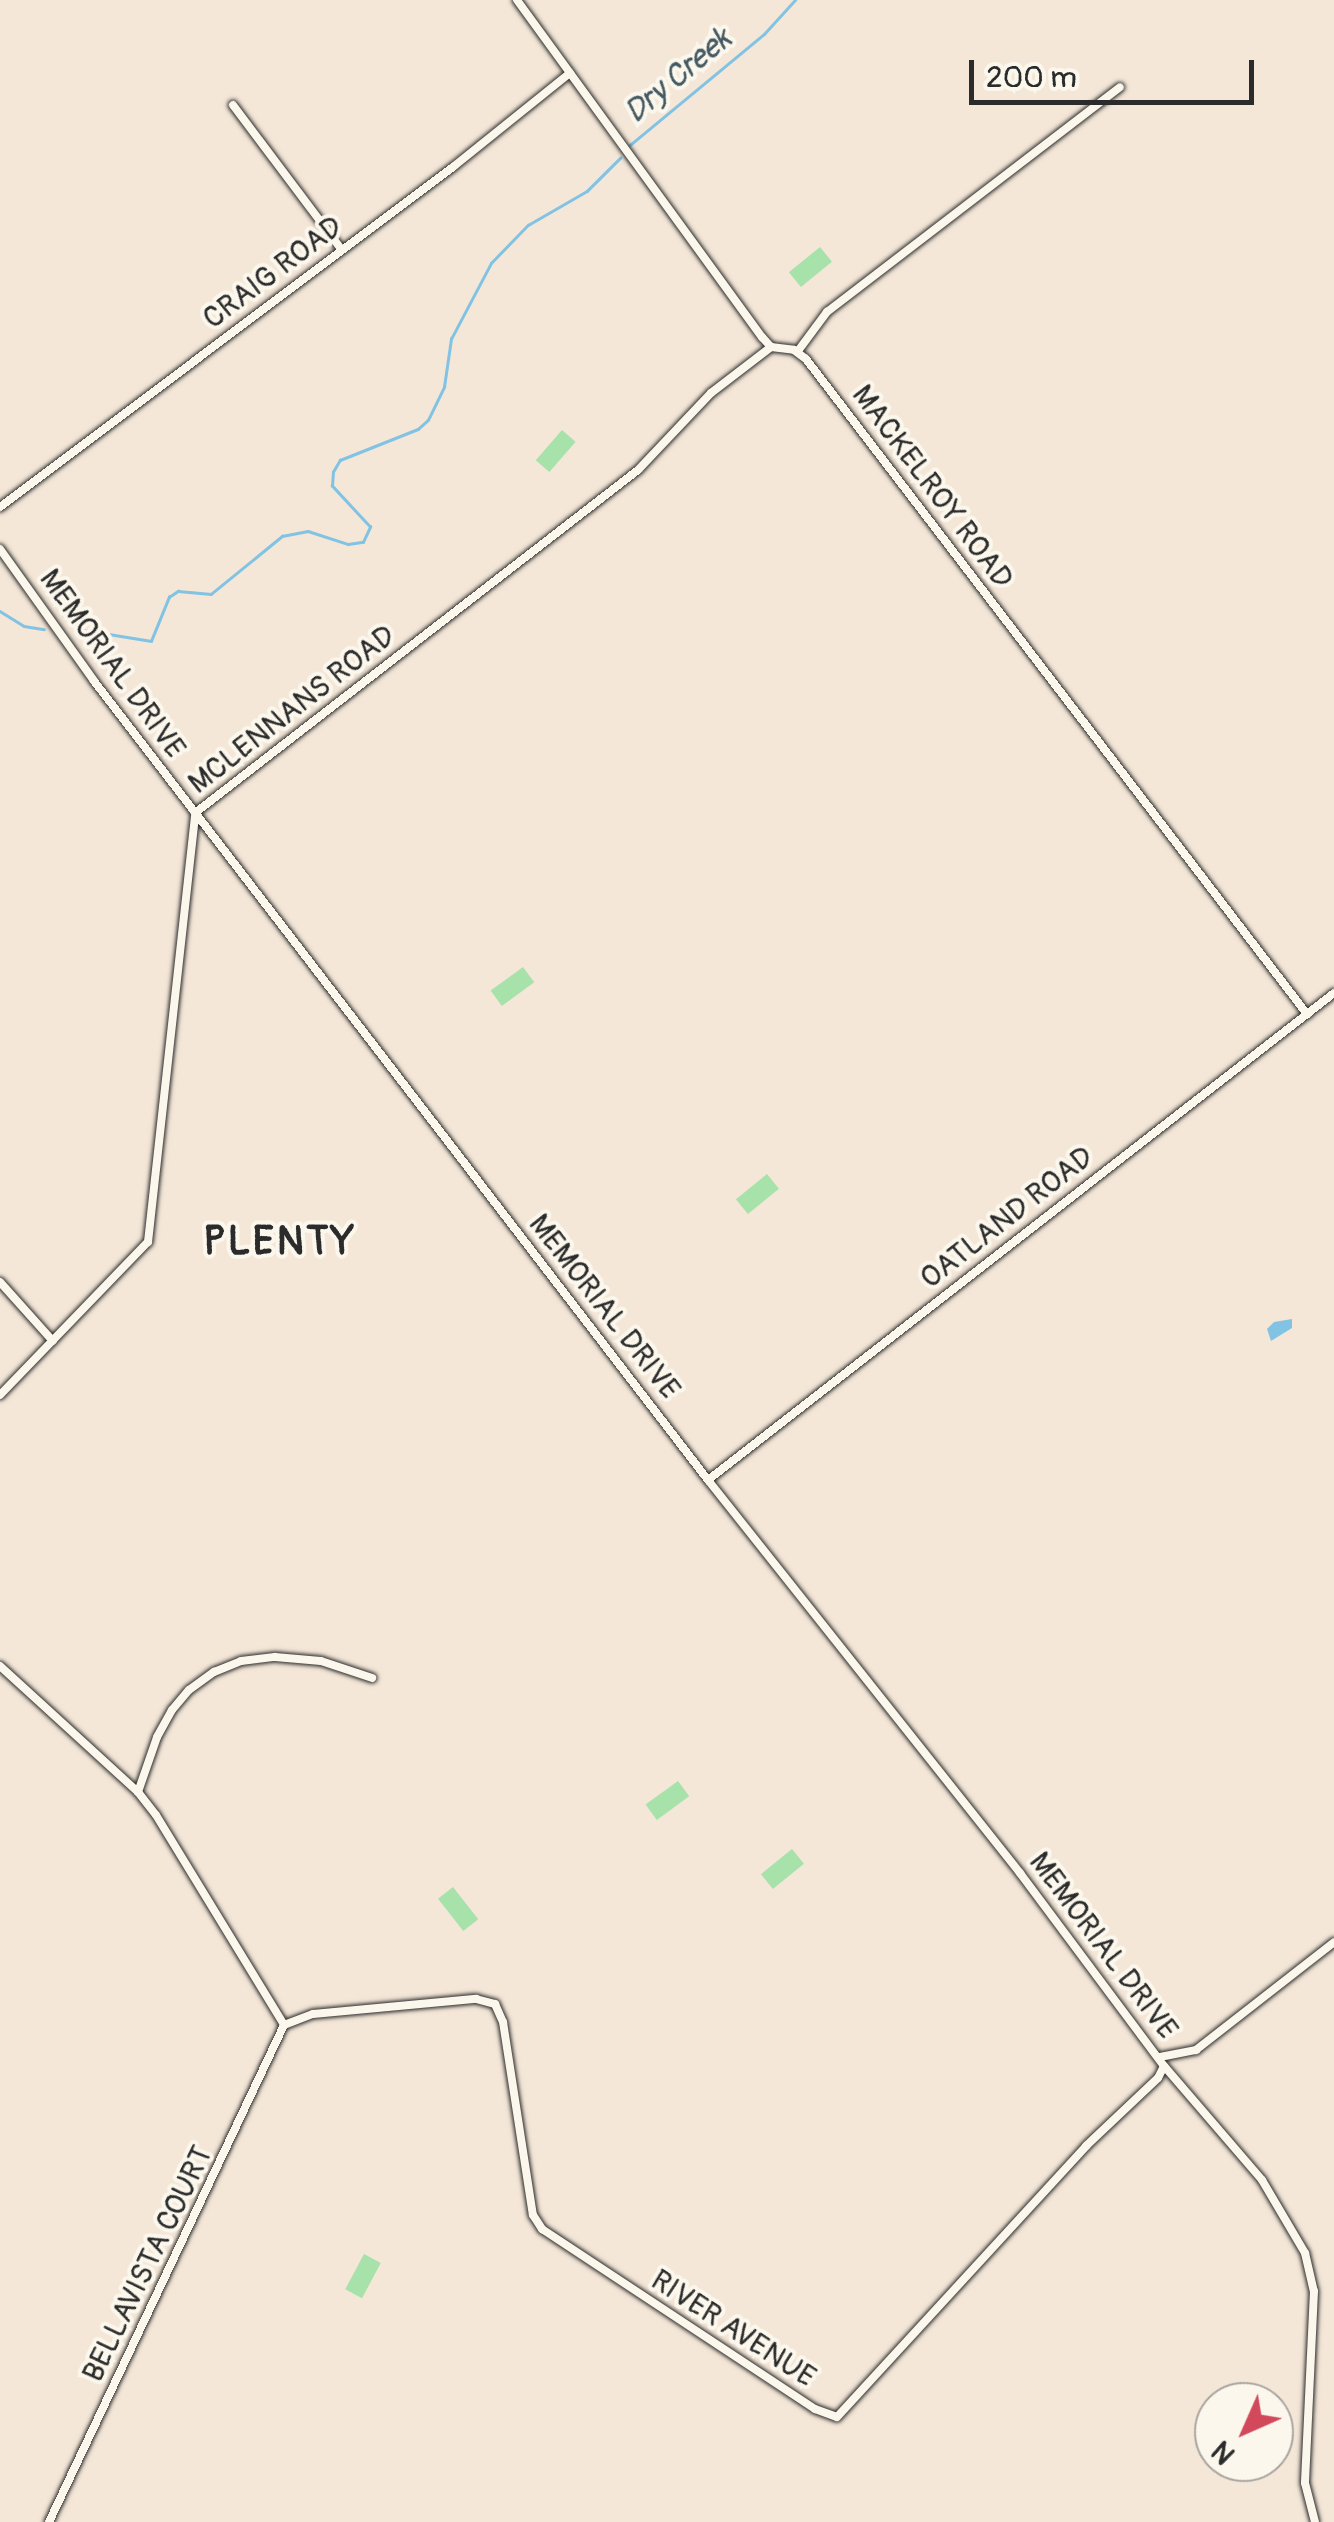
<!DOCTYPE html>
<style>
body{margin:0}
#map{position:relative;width:1334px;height:2522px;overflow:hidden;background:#f4e7d8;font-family:Pangolin,sans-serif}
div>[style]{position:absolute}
.green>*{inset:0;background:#a6e2a9;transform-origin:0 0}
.water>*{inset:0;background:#82c3e3}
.stream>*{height:2.5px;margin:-1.25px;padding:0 1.25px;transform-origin:1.25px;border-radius:1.25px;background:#82c3e3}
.roads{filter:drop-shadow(0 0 2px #2b2b2b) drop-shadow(0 0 2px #2b2b2b)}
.street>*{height:8px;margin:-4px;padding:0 4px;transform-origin:4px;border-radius:4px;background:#fbf7ec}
span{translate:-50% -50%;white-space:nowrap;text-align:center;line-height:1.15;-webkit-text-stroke:8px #fbf7ec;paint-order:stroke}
.street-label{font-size:30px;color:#2b2b2b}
.water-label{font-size:32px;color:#455962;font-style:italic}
.district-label{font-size:40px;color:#2b2b2b;font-weight:700;letter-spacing:2.5px}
.north{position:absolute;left:1194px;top:2382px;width:100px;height:100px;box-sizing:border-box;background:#fbf7ec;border:2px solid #a8a59f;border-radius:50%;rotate:225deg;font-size:28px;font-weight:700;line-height:40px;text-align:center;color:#2b2b2b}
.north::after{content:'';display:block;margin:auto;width:35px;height:45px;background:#d1495b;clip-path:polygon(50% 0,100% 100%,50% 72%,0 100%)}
.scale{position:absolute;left:969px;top:60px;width:285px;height:45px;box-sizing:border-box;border:5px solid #2b2b2b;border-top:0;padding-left:12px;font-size:30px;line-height:35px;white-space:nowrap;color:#2b2b2b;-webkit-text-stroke:8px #fbf7ec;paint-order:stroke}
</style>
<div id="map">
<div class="green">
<i style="left:820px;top:247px;width:19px;height:40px;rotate:51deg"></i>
<i style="left:562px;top:430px;width:18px;height:40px;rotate:41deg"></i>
<i style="left:523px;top:967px;width:19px;height:40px;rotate:54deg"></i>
<i style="left:767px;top:1174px;width:19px;height:40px;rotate:51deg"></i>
<i style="left:678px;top:1781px;width:19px;height:40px;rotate:54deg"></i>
<i style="left:792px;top:1849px;width:19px;height:40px;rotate:51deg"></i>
<i style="left:453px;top:1887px;width:41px;height:19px;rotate:52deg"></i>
<i style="left:364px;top:2254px;width:19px;height:40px;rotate:28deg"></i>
</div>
<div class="water">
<i style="clip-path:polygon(1292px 1319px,1292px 1328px,1271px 1341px,1267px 1329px,1274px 1322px)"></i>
</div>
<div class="stream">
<i style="left:630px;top:145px;width:174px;rotate:-39.6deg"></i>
<i style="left:764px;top:34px;width:46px;rotate:-47.6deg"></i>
<i style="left:0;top:611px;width:28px;rotate:32deg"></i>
<i style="left:24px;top:626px;width:20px;rotate:9deg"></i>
<i style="left:78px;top:629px;width:74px;rotate:9.3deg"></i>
<i style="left:151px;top:641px;width:48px;rotate:-67.8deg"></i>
<i style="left:169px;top:597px;width:11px;rotate:-34deg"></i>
<i style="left:178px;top:591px;width:33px;rotate:5deg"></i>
<i style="left:211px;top:594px;width:92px;rotate:-39.2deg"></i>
<i style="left:282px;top:536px;width:26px;rotate:-11deg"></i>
<i style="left:308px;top:531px;width:42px;rotate:18deg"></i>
<i style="left:348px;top:544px;width:15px;rotate:-8deg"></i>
<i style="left:363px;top:542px;width:17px;rotate:-65deg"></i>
<i style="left:370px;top:527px;width:56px;rotate:-132.8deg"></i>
<i style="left:332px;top:486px;width:14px;rotate:-86deg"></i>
<i style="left:333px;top:472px;width:14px;rotate:-60deg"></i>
<i style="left:340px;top:460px;width:84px;rotate:-21.7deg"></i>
<i style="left:418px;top:429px;width:13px;rotate:-42deg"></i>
<i style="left:428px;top:420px;width:37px;rotate:-64deg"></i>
<i style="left:444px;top:387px;width:49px;rotate:-81.7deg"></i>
<i style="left:451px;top:339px;width:86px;rotate:-62.2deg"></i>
<i style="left:491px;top:263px;width:53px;rotate:-45.8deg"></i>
<i style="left:528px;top:225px;width:68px;rotate:-30deg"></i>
<i style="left:587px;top:191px;width:47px;rotate:-45deg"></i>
</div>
<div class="roads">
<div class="street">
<i style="left:517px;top:0;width:417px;rotate:54deg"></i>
<i style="left:762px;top:337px;width:13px;rotate:48deg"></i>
<i style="left:771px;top:347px;width:23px;rotate:7deg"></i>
<i style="left:794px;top:350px;width:15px;rotate:37deg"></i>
<i style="left:806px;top:359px;width:825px;rotate:52.59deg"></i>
<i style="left:233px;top:105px;width:180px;rotate:53.1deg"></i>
<i style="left:798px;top:351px;width:49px;rotate:-53.4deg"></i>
<i style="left:827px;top:312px;width:369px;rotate:-37.5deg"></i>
<i style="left:0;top:507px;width:566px;rotate:-36.89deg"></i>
<i style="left:453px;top:167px;width:150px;rotate:-38.8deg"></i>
<i style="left:0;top:549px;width:162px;rotate:54.5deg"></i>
<i style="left:94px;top:681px;width:1008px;rotate:52.46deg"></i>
<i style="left:708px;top:1480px;width:502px;rotate:51.55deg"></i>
<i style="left:1020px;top:1873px;width:241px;rotate:53.3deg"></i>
<i style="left:1164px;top:2066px;width:150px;rotate:49.3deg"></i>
<i style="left:1262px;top:2180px;width:85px;rotate:59.5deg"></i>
<i style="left:1305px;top:2253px;width:39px;rotate:77deg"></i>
<i style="left:1314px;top:2291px;width:192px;rotate:92.7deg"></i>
<i style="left:1305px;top:2483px;width:40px;rotate:75.6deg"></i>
<i style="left:0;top:1282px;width:79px;rotate:48.1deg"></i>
<i style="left:0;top:1395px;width:213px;rotate:-46deg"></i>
<i style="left:148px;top:1242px;width:432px;rotate:-83.7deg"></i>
<i style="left:195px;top:813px;width:560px;rotate:-37.75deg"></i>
<i style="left:638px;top:470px;width:106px;rotate:-46.5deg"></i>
<i style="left:711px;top:393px;width:76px;rotate:-37.5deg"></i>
<i style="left:708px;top:1480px;width:793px;rotate:-37.88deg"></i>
<i style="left:0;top:1666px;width:187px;rotate:42.4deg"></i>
<i style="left:138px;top:1792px;width:29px;rotate:52deg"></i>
<i style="left:156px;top:1815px;width:246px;rotate:58.6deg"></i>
<i style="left:138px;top:1792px;width:58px;rotate:-70.9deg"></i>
<i style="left:157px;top:1737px;width:31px;rotate:-61deg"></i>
<i style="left:172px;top:1710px;width:26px;rotate:-50deg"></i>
<i style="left:189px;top:1690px;width:31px;rotate:-36deg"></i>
<i style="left:214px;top:1672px;width:29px;rotate:-22deg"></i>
<i style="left:241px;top:1661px;width:34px;rotate:-7deg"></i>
<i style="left:275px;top:1657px;width:46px;rotate:5deg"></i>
<i style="left:321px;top:1661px;width:54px;rotate:18.4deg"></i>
<i style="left:284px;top:2025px;width:31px;rotate:-21deg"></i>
<i style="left:313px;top:2014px;width:164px;rotate:-5.3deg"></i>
<i style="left:476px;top:1999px;width:20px;rotate:15deg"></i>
<i style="left:495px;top:2004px;width:20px;rotate:66deg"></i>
<i style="left:503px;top:2022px;width:195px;rotate:81.2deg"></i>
<i style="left:533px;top:2215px;width:17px;rotate:57deg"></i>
<i style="left:542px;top:2229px;width:327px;rotate:33.4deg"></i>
<i style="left:815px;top:2409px;width:23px;rotate:20deg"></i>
<i style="left:837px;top:2417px;width:368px;rotate:-47.4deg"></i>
<i style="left:1086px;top:2146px;width:99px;rotate:-43.4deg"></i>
<i style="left:1158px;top:2078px;width:13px;rotate:-63deg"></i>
<i style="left:1160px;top:2057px;width:37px;rotate:-11deg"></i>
<i style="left:1196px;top:2050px;width:175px;rotate:-38deg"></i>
<i style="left:49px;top:2522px;width:550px;rotate:-64.69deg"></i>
</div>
</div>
<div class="street-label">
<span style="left:273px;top:273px;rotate:-37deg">CRAIG ROAD</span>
<span style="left:932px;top:487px;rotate:53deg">MACKELROY ROAD</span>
<span style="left:112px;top:664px;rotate:54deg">MEMORIAL DRIVE</span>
<span style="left:292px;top:710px;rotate:-38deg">MCLENNANS ROAD</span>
<span style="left:1007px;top:1218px;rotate:-38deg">OATLAND ROAD</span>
<span style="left:604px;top:1307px;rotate:52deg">MEMORIAL DRIVE</span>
<span style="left:1103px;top:1946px;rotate:53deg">MEMORIAL DRIVE</span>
<span style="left:148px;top:2264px;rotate:-64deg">BELLAVISTA COURT</span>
<span style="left:733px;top:2329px;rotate:33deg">RIVER AVENUE</span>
</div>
<div class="water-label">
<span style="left:678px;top:76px;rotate:-40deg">Dry Creek</span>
</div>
<div class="district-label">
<span style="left:280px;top:1242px">PLENTY</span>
</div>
<div class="north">N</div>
<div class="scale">200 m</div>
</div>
